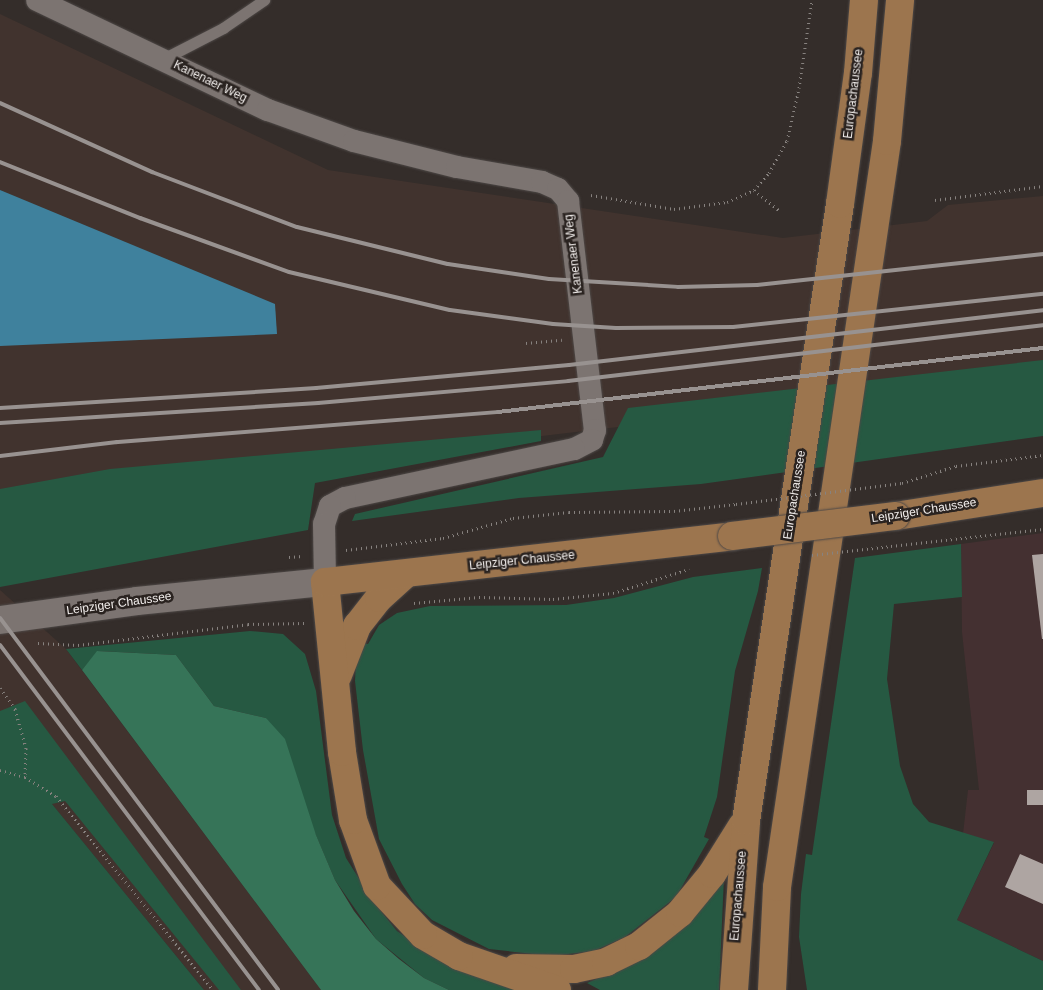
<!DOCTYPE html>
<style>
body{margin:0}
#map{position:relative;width:1043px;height:990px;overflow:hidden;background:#342d2a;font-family:Arial,sans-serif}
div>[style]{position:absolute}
.commercial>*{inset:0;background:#443031}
.built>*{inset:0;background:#41332e}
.green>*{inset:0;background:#265942}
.forest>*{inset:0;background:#367458}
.water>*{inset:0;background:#3f819d}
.building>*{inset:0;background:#aea5a2;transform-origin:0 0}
.path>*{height:3px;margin-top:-1.5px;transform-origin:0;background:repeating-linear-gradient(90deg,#87827f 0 1px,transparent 0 5px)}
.roads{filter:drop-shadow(0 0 1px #4e4947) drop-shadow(0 0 1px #4e4947)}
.service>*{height:11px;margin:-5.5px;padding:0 5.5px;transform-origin:5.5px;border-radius:5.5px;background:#7c7471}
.minor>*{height:22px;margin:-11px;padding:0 11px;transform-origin:11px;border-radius:11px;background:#7c7471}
.secondary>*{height:28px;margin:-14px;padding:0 14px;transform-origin:14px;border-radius:14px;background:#7c7471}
.primary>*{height:28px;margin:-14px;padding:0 14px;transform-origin:14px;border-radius:14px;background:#9c754e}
.rail>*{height:4px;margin:-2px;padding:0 2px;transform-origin:2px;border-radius:2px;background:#989290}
.path-bridge>*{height:3px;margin-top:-1.5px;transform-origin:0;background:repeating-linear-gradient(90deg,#87827f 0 1px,transparent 0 5px)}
.bridges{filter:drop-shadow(0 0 1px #4e4947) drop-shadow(0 0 1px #4e4947)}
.primary-bridge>*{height:28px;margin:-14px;padding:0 14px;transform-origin:14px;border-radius:14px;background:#9c754e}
span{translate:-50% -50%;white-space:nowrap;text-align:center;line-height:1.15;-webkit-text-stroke:5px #2a2320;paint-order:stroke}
.street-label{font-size:12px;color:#f0ecea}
</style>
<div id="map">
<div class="commercial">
<i style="clip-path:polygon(1043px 533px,1043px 961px,957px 920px,994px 843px,963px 834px,968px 790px,979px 790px,962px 632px,961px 544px)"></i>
</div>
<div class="built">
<i style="clip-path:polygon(0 14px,328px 170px,783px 238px,927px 221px,948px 205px,1043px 196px,1043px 377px,304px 464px,0 584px)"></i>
<i style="clip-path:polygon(0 590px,66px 649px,321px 990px,204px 990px,51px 803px,0 723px)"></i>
</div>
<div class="green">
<i style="clip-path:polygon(1043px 360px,1043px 436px,701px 484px,519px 498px,352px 521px,355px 514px,603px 457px,628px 408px)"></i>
<i style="clip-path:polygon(541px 430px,541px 441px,315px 483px,308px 530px,0 587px,0 489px,110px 469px)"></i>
<i style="clip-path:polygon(961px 544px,962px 597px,894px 604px,887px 679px,900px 766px,913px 804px,929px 822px,994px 842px,957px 920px,1043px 961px,1043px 990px,807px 990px,799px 937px,801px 894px,806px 854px,812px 855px,855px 558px)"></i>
<i style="clip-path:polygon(762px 568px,758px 591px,735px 671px,717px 797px,704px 837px,709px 839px,676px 897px,625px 937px,594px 951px,551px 956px,489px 949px,432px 920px,415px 904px,402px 884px,379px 839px,363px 750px,355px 681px,356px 660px,361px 643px,368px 644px,379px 625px,397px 613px,430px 606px,566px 605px,614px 598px,693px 577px)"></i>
<i style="clip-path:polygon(250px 631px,283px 634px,305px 654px,316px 691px,332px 815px,346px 858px,375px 904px,397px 931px,432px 955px,480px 978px,524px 990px,449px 990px,424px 978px,376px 939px,335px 880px,266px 718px,214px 706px,176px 655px,98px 651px,82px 670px,66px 649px)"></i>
<i style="clip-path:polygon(25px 701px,241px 990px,219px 990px,65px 801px,52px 804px,204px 990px,0 990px,0 711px)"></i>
<i style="clip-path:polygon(724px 877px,719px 990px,600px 990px,587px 983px,608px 974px)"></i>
</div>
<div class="forest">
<i style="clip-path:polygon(97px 651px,176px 655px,214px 706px,266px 718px,285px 739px,316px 835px,335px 880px,354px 911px,376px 939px,399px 959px,424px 978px,449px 990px,321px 990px,82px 670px)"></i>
</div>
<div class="water">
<i style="clip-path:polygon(0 190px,275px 304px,277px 334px,0 346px)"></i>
</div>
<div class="building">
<i style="clip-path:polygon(1043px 554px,1043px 639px,1042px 639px,1032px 555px)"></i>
<i style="left:1043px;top:790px;width:15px;height:16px;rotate:90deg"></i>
<i style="clip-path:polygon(1020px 854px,1043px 864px,1043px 904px,1005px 887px)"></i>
</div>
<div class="path">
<i style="left:754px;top:190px;width:33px;rotate:39deg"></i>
<i style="left:591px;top:195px;width:84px;rotate:9.6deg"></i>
<i style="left:674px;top:209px;width:53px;rotate:-7.5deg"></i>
<i style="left:727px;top:202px;width:30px;rotate:-24deg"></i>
<i style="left:754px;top:190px;width:23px;rotate:-49deg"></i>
<i style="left:769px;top:173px;width:37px;rotate:-61deg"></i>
<i style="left:787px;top:141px;width:54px;rotate:-77.2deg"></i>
<i style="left:799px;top:88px;width:89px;rotate:-81.6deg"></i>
<i style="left:935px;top:200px;width:109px;rotate:-7.4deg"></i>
<i style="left:526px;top:343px;width:36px;rotate:-5deg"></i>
<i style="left:902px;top:483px;width:57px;rotate:-17.5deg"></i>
<i style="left:956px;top:466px;width:88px;rotate:-7.2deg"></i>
<i style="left:891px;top:546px;width:153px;rotate:-6.4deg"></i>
<i style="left:346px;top:550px;width:98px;rotate:-7.1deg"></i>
<i style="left:443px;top:538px;width:73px;rotate:-15.9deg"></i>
<i style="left:513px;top:518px;width:56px;rotate:-6.1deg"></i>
<i style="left:569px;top:512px;width:105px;rotate:-0.5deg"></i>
<i style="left:674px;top:511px;width:62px;rotate:-6.4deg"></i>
<i style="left:289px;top:557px;width:14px;rotate:-4deg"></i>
<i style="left:414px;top:603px;width:65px;rotate:-5.3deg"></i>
<i style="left:479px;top:597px;width:74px;rotate:1.5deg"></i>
<i style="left:553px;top:599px;width:60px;rotate:-5.7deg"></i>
<i style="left:613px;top:593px;width:80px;rotate:-17.5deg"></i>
<i style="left:38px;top:643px;width:40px;rotate:2.9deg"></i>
<i style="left:78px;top:645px;width:171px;rotate:-7deg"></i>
<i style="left:248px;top:624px;width:57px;rotate:-1deg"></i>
<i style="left:0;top:688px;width:26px;rotate:54deg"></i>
<i style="left:15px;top:709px;width:41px;rotate:74.2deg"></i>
<i style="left:26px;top:748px;width:29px;rotate:92deg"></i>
<i style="left:25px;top:777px;width:36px;rotate:32deg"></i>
<i style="left:56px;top:796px;width:250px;rotate:51deg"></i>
<i style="left:0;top:770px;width:26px;rotate:16deg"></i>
</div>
<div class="roads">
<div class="service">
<i style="left:163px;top:59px;width:68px;rotate:-27.3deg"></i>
<i style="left:223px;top:28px;width:50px;rotate:-34.3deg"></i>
</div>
<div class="minor">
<i style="left:37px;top:0;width:256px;rotate:25.5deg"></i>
<i style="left:268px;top:110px;width:91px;rotate:19.8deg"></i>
<i style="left:354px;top:141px;width:106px;rotate:14.2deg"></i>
<i style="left:457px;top:167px;width:86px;rotate:10deg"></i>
<i style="left:542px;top:182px;width:17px;rotate:24deg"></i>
<i style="left:558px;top:189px;width:16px;rotate:50deg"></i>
<i style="left:568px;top:201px;width:231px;rotate:83.3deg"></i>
<i style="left:595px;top:430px;width:10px;rotate:107deg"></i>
<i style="left:592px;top:440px;width:20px;rotate:153deg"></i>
<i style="left:574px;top:449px;width:234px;rotate:167.9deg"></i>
<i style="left:345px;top:498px;width:17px;rotate:152deg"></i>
<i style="left:330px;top:506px;width:19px;rotate:108deg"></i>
<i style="left:324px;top:524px;width:58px;rotate:89deg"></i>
</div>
<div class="secondary">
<i style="left:0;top:620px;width:138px;rotate:-7.9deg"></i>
<i style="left:137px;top:601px;width:189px;rotate:-5.8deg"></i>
</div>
<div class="primary">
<i style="left:896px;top:516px;width:149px;rotate:-8.9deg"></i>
<i style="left:338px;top:675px;width:53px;rotate:-68.8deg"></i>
<i style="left:357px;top:626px;width:36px;rotate:-52deg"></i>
<i style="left:379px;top:598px;width:36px;rotate:-42deg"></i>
<i style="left:516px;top:968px;width:58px;rotate:1deg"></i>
<i style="left:574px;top:969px;width:33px;rotate:-12deg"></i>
<i style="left:606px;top:962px;width:37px;rotate:-26deg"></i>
<i style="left:639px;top:946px;width:53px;rotate:-38.8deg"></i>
<i style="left:680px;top:913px;width:50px;rotate:-50.6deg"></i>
<i style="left:712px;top:874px;width:57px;rotate:-58deg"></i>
<i style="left:557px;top:990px;width:104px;rotate:-160.9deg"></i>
<i style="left:459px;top:956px;width:42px;rotate:-149.7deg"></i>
<i style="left:423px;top:935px;width:67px;rotate:-133.2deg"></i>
<i style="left:377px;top:886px;width:70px;rotate:-110deg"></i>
<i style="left:353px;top:820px;width:69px;rotate:-99.2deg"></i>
<i style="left:342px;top:752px;width:171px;rotate:-95.7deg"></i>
<i style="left:325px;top:582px;width:410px;rotate:-6.4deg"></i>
<i style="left:734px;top:990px;width:169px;rotate:-85.9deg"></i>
<i style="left:746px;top:821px;width:624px;rotate:-81.34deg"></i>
<i style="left:840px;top:204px;width:132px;rotate:-82.2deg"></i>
<i style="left:858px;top:73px;width:73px;rotate:-85.3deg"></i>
<i style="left:772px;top:990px;width:103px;rotate:-87.2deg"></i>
<i style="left:777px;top:887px;width:754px;rotate:-81.61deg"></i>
<i style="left:887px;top:141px;width:142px;rotate:-84.7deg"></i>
</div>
</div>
<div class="rail">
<i style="left:0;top:103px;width:167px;rotate:24.4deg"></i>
<i style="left:152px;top:172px;width:155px;rotate:20.8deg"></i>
<i style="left:297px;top:227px;width:155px;rotate:13.8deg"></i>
<i style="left:448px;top:264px;width:102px;rotate:8.4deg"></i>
<i style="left:549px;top:279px;width:129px;rotate:3.5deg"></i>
<i style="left:678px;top:287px;width:79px;rotate:-1.5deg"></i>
<i style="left:757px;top:285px;width:288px;rotate:-6.2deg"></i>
<i style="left:0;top:162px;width:151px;rotate:21.8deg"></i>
<i style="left:140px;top:218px;width:158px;rotate:19.9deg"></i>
<i style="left:289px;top:272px;width:165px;rotate:13.3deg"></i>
<i style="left:450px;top:310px;width:104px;rotate:7.7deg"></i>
<i style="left:553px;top:324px;width:63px;rotate:3.6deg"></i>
<i style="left:616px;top:328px;width:117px;rotate:-0.5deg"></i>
<i style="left:733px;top:327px;width:312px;rotate:-6.1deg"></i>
<i style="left:0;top:408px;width:317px;rotate:-3.6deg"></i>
<i style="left:316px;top:388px;width:254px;rotate:-5.2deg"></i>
<i style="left:569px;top:365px;width:477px;rotate:-6.6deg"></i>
<i style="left:0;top:423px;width:319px;rotate:-3.6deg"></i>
<i style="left:318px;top:403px;width:251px;rotate:-5deg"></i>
<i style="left:568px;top:381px;width:478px;rotate:-6.7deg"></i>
<i style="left:0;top:456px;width:118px;rotate:-6.8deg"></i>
<i style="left:117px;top:442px;width:382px;rotate:-4.5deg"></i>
<i style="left:498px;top:412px;width:549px;rotate:-6.7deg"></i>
<i style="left:0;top:618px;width:464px;rotate:53.2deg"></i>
<i style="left:0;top:645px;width:431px;rotate:53.1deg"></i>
</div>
<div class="path-bridge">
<i style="left:736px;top:504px;width:167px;rotate:-7.2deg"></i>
<i style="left:812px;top:555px;width:80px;rotate:-6.5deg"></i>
</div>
<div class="bridges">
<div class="primary-bridge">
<i style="left:732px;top:536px;width:165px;rotate:-7deg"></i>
</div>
</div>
<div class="street-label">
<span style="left:210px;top:82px;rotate:26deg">Kanenaer Weg</span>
<span style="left:854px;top:94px;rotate:-83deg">Europachaussee</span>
<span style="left:574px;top:254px;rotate:-97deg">Kanenaer Weg</span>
<span style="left:795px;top:495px;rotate:-81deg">Europachaussee</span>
<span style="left:924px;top:511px;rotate:-9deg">Leipziger Chaussee</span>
<span style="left:522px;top:561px;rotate:-6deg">Leipziger Chaussee</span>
<span style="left:119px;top:604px;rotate:-8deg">Leipziger Chaussee</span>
<span style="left:739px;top:896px;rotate:-85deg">Europachaussee</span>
</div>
</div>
